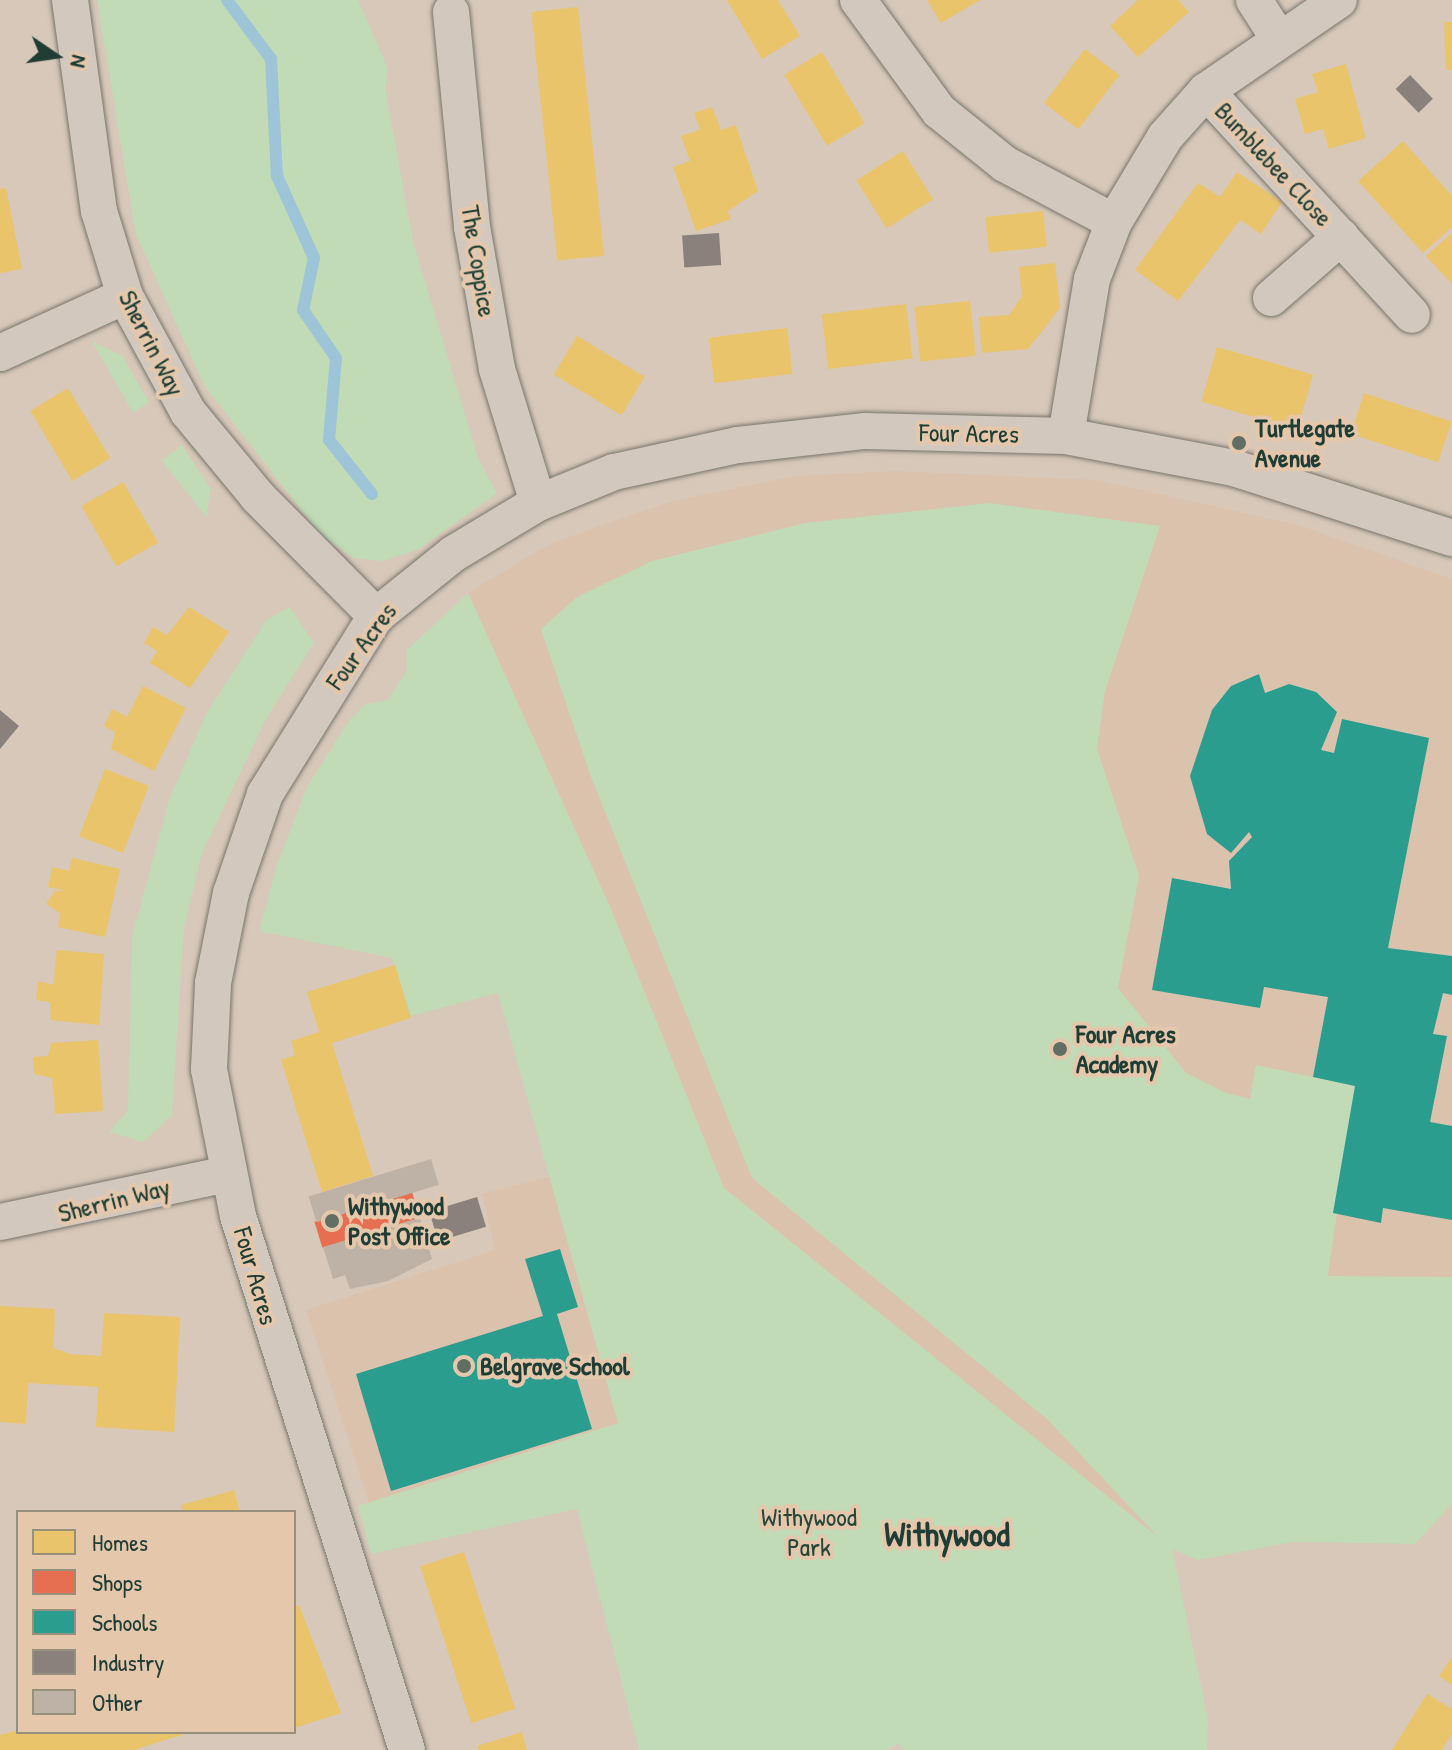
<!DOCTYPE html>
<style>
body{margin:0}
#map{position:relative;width:1452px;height:1750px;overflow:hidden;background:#d8c8b9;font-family:"Patrick Hand",sans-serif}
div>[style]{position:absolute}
.built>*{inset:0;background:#dbc2ad}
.green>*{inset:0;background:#c0dbb5}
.homes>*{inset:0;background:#e9c46a;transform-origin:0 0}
.shops>*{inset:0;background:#e76f51;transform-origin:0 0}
.schools>*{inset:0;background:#2a9d8f}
.industry>*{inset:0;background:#8a817c;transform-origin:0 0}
.stream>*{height:12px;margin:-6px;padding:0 6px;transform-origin:6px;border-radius:6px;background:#9dc4d7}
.building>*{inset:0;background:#beb1a6;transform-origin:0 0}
.roads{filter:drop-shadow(0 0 2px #78766e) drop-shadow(0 0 2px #78766e)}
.street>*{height:36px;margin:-18px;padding:0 18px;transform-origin:18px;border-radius:18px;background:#d3c8be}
.dots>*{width:22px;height:22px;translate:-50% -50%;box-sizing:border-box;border:4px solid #e5c8ac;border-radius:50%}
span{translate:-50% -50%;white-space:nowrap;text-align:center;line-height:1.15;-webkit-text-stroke:8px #e5c8ac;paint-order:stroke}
.street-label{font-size:26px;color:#1f3d34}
.poi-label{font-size:26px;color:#1f3d34;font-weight:700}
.left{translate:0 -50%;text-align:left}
.park-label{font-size:26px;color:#26463a}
.district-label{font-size:34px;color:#1f3d34;font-weight:700}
.legend{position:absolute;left:16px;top:1510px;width:280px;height:224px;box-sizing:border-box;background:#e5c8ac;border:2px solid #96907c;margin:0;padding:10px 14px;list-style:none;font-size:24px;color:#1f3d34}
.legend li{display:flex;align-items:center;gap:16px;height:40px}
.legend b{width:40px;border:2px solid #96907c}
.north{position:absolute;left:16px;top:16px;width:80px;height:80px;-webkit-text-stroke:6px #e5c8ac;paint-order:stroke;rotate:103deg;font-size:22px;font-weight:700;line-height:32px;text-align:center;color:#1f3d34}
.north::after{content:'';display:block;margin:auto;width:28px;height:36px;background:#1f3d34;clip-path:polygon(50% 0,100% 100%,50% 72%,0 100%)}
</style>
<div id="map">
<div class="built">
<i style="clip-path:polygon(895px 471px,1097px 480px,1298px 525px,1452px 579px,1452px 1504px,1415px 1544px,1293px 1542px,1198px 1560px,1172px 1548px,724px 1188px,611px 909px,468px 593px,551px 543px,673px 501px,795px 476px)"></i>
<i style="clip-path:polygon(550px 1177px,618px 1423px,369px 1503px,306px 1310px,495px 1250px,482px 1194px)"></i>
</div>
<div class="green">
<i style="clip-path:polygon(97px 0,358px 0,388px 69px,385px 88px,413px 242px,478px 458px,497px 493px,419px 549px,383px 561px,353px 558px,320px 534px,204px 385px,136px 234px)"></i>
<i style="clip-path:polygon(92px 341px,122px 356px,149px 402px,133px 413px)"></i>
<i style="clip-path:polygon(182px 445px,210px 488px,207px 518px,162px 461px)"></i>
<i style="clip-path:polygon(989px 503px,1160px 526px,1105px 691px,1097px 749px,1139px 876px,1118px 988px,1186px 1073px,1224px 1092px,1250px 1099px,1256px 1065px,1355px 1086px,1328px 1276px,1452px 1277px,1452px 1504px,1415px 1544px,1293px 1542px,1198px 1560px,1172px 1549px,1208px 1719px,1207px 1750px,905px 1750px,898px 1743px,888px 1750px,639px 1750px,577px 1509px,371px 1554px,358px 1506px,618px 1423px,498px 993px,410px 1016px,392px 958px,259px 931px,277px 865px,307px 787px,348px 722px,365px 704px,388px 700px,407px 670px,407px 650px,468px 593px,611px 909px,724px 1188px,1158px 1537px,1047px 1419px,752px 1178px,591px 777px,541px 629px,577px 597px,652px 561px,805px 523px)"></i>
<i style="clip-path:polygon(290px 607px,314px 643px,267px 717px,202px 853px,184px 927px,172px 1115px,143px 1142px,109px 1132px,128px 1110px,132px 937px,169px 800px,206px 714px,267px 619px)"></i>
</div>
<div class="homes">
<i style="clip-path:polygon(727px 0,778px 0,800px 36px,762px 59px)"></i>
<i style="clip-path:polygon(927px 0,980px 0,941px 23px)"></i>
<i style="clip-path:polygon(1138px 0,1178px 0,1189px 12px,1138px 57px,1110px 26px)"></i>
<i style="left:578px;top:7px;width:250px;height:47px;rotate:84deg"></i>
<i style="clip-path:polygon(1444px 22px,1452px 22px,1452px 70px,1446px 70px)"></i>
<i style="left:1085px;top:49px;width:43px;height:68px;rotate:37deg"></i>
<i style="left:822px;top:52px;width:83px;height:44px;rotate:59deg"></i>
<i style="clip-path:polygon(1346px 64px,1366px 138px,1329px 149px,1323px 129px,1305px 134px,1295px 99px,1318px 92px,1312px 74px)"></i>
<i style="clip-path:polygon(712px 107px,721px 130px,736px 125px,758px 191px,728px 211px,731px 219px,696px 231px,673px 167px,690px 161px,681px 136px,700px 130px,694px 113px)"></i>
<i style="clip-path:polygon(1403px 141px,1452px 196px,1452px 227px,1423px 253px,1358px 181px)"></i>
<i style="left:903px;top:151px;width:57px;height:55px;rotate:58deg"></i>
<i style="clip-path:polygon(1237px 172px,1282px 202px,1261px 234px,1240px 220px,1178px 301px,1135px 270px,1198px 183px,1220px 197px)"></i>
<i style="clip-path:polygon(6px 188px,22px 269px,0 273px,0 189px)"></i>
<i style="left:1043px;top:211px;width:36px;height:58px;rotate:84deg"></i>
<i style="clip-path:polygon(1452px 233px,1452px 284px,1426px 256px)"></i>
<i style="clip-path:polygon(1055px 263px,1060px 308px,1028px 349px,982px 353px,979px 317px,1009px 315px,1022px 296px,1019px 267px)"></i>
<i style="left:970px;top:301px;width:55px;height:56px;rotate:84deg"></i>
<i style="left:906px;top:304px;width:55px;height:85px;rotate:83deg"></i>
<i style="left:787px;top:328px;width:46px;height:79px;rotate:83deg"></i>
<i style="left:577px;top:336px;width:79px;height:45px;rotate:31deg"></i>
<i style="left:1217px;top:347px;width:100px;height:57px;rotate:16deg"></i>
<i style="left:68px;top:388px;width:82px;height:44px;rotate:59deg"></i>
<i style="left:1364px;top:393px;width:92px;height:43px;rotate:18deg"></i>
<i style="left:123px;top:482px;width:70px;height:48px;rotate:60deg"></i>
<i style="clip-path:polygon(189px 607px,229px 632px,190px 688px,150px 663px,157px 651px,144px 643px,153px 627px,167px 635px)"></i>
<i style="clip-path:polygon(143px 686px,186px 708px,154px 771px,111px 749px,115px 732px,104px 726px,112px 709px,127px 717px)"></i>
<i style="left:105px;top:769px;width:47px;height:72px;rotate:21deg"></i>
<i style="clip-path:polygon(72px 858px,120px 869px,105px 937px,58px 927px,60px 913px,46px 904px,55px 891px,66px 891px,48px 887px,52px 867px,69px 871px)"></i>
<i style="clip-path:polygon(57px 950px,104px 954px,99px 1025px,51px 1020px,50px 1002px,36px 1000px,38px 981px,53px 985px)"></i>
<i style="clip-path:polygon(395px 965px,411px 1018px,332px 1043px,373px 1176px,322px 1192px,281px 1060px,295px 1055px,291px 1041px,319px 1032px,307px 992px)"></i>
<i style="clip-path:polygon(98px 1040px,103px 1111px,55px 1114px,52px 1078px,34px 1074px,33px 1057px,48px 1056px,51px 1043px)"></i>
<i style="clip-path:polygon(0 1306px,55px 1309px,53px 1348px,70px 1354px,101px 1356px,104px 1313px,180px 1317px,174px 1432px,96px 1427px,98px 1387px,28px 1383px,26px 1424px,0 1422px)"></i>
<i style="clip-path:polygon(234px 1490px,240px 1512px,183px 1512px,181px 1505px)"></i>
<i style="left:464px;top:1552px;width:165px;height:46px;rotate:72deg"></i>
<i style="clip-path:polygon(299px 1605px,341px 1713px,294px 1728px,294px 1607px)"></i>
<i style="clip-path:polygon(1452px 1657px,1452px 1685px,1439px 1676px)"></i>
<i style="clip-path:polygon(1427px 1694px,1452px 1709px,1452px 1734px,1442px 1750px,1392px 1750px)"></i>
<i style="clip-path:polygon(18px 1730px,18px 1732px,188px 1733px,134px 1750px,0 1750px,0 1735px)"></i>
<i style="clip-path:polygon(522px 1732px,527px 1750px,479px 1750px,477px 1746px)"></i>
</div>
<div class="shops">
<i style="left:412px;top:1192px;width:27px;height:102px;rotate:73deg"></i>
</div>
<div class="schools">
<i style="clip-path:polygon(1259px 674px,1265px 693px,1289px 684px,1316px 692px,1337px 712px,1321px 750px,1334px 753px,1342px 719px,1429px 738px,1388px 948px,1452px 956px,1452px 995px,1443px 993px,1433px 1034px,1447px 1036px,1430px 1122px,1452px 1126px,1452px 1220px,1383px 1208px,1381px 1223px,1333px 1213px,1355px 1086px,1313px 1077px,1328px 997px,1264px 987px,1260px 1008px,1152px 990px,1172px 878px,1231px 889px,1229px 861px,1252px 837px,1249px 832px,1231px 853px,1207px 834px,1190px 776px,1212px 710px,1231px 686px)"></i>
<i style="clip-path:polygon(560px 1249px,578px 1307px,557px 1314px,592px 1429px,391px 1491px,356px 1374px,543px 1316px,525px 1259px)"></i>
</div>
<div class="industry">
<i style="left:1410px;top:75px;width:33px;height:20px;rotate:46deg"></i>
<i style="left:719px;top:233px;width:32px;height:37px;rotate:86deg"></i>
<i style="clip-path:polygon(0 710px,19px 726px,0 749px)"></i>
<i style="left:477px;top:1197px;width:31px;height:50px;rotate:73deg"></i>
</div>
<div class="stream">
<i style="left:227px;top:0;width:74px;rotate:53.3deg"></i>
<i style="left:271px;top:59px;width:117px;rotate:87.1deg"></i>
<i style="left:277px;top:176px;width:90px;rotate:65.7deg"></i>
<i style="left:314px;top:258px;width:53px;rotate:101.9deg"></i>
<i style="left:303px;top:310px;width:58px;rotate:55.5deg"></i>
<i style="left:336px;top:358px;width:82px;rotate:94.9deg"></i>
<i style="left:329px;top:440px;width:69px;rotate:51.5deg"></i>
</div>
<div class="building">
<i style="left:431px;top:1159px;width:27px;height:128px;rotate:73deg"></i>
<i style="clip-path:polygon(420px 1218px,432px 1259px,388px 1281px,350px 1289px,345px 1275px,333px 1279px,323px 1247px)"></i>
</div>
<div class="roads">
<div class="street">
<i style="left:70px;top:0;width:213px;rotate:82.2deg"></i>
<i style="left:99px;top:211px;width:89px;rotate:73deg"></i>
<i style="left:125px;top:296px;width:132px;rotate:61.5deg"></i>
<i style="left:188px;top:412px;width:110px;rotate:50.5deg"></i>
<i style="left:258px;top:497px;width:168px;rotate:45.2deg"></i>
<i style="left:858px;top:0;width:137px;rotate:53.9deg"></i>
<i style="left:939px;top:111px;width:85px;rotate:38.8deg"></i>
<i style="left:1005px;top:164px;width:123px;rotate:28deg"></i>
<i style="left:1254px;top:0;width:43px;rotate:57.4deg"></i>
<i style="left:451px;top:12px;width:216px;rotate:84.4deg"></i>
<i style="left:472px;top:227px;width:144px;rotate:80deg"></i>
<i style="left:497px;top:369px;width:140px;rotate:73deg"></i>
<i style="left:1206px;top:91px;width:304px;rotate:47.4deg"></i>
<i style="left:1271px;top:298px;width:93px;rotate:-41.1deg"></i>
<i style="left:0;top:353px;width:137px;rotate:-24.5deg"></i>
<i style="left:1066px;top:436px;width:159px;rotate:-80.6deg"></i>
<i style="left:1092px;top:279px;width:61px;rotate:-68.9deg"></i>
<i style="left:1114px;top:222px;width:99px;rotate:-59deg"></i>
<i style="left:1165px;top:137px;width:62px;rotate:-48.3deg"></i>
<i style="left:1206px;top:91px;width:161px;rotate:-34.4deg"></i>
<i style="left:0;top:1222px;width:232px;rotate:-11.9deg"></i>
<i style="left:407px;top:1750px;width:560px;rotate:-107.56deg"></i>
<i style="left:238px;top:1216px;width:150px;rotate:-101.2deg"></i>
<i style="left:209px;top:1069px;width:86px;rotate:-87.3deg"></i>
<i style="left:213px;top:983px;width:92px;rotate:-78.7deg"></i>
<i style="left:231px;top:893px;width:105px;rotate:-71deg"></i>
<i style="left:265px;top:794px;width:210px;rotate:-58.1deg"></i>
<i style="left:376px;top:616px;width:99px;rotate:-38.8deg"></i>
<i style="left:453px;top:554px;width:99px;rotate:-31deg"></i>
<i style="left:538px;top:503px;width:82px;rotate:-22.2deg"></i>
<i style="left:614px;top:472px;width:127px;rotate:-12.3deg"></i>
<i style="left:738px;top:445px;width:128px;rotate:-6.3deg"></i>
<i style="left:865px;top:431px;width:201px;rotate:1.4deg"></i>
<i style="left:1066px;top:436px;width:171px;rotate:10.8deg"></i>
<i style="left:1234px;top:468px;width:229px;rotate:17.8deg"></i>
</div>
</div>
<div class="dots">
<i style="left:1239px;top:443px;background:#606e63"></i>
<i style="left:1060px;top:1049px;background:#606e63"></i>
<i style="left:332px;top:1221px;background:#606e63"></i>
<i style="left:464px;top:1366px;background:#606e63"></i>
</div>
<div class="street-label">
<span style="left:1274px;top:164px;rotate:47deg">Bumblebee Close</span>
<span style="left:479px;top:261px;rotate:81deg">The Coppice</span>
<span style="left:152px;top:343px;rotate:63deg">Sherrin Way</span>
<span style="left:969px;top:433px;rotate:1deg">Four Acres</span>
<span style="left:361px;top:646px;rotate:-54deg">Four Acres</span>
<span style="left:114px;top:1200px;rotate:-14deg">Sherrin Way</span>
<span style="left:256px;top:1276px;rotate:74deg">Four Acres</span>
</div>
<div class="poi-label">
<span class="left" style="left:1255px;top:443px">Turtlegate<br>Avenue</span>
<span class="left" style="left:1076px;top:1049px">Four Acres<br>Academy</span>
<span class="left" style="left:348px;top:1221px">Withywood<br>Post Office</span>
<span class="left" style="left:480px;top:1366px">Belgrave School</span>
</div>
<div class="park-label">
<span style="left:809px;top:1532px">Withywood<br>Park</span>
</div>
<div class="district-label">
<span style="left:947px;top:1535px">Withywood</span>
</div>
<ul class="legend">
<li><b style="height:22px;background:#e9c46a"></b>Homes</li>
<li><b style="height:22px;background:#e76f51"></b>Shops</li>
<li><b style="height:22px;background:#2a9d8f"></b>Schools</li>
<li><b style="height:22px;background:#8a817c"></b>Industry</li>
<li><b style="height:22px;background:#beb1a6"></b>Other</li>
</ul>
<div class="north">N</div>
</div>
